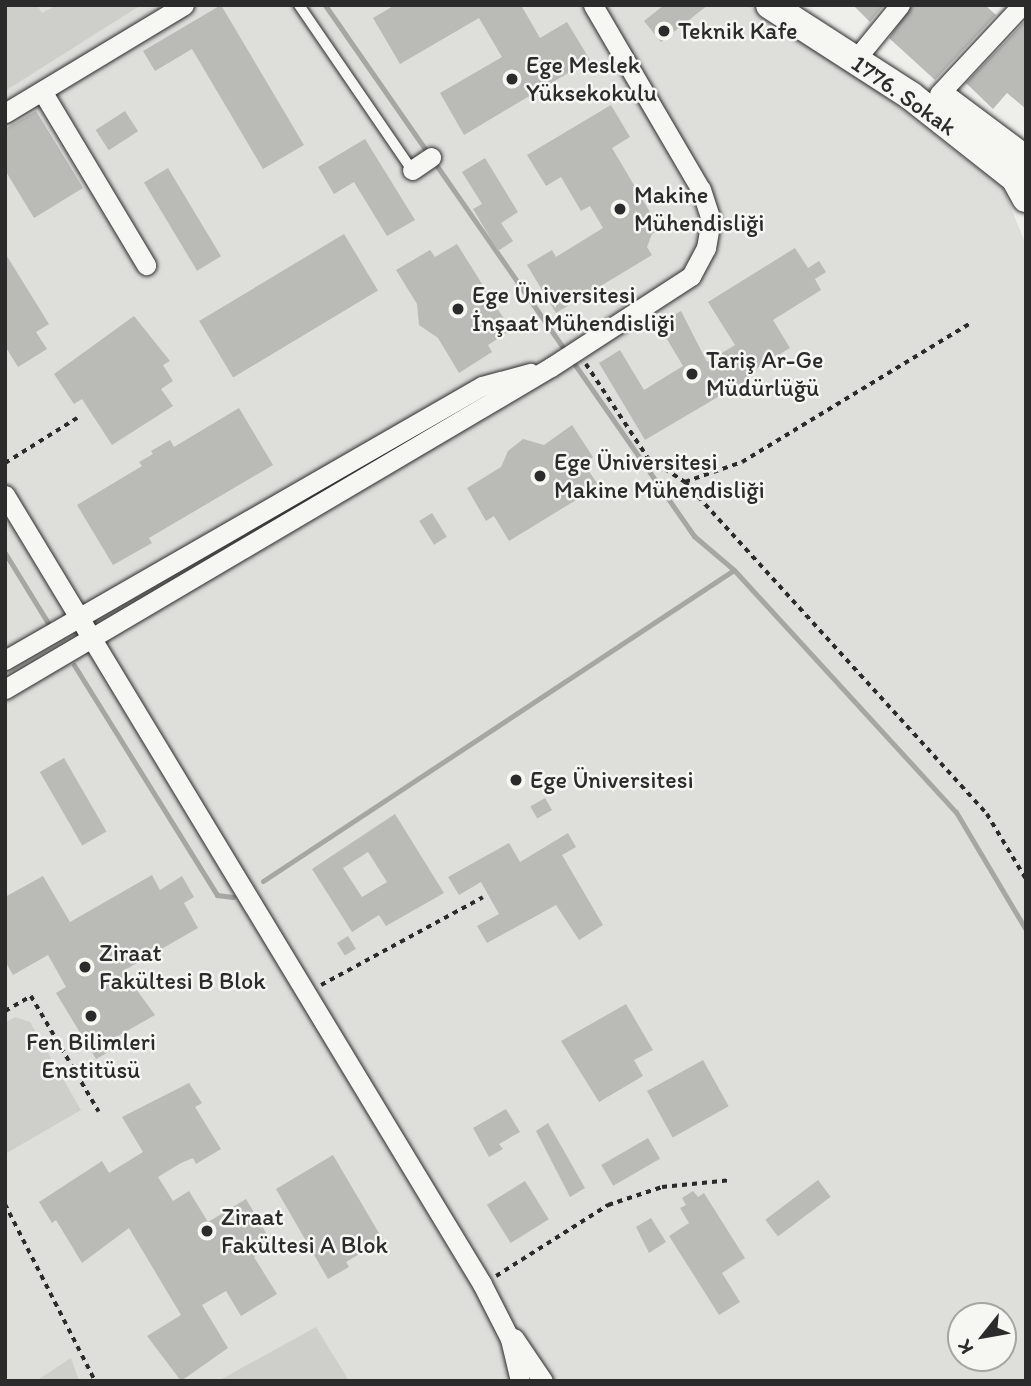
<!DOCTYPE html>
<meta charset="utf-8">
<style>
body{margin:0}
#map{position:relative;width:1031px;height:1386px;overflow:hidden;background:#eeeeea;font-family:Itim,sans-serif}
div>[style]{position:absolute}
.built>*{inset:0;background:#dededb}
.green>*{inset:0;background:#cececa}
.stream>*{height:5px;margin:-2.5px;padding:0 2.5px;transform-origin:2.5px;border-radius:2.5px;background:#a6a6a3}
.building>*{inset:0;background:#babab7;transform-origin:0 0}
.path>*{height:3.5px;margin-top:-1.75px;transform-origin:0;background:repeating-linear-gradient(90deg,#2b2b2b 0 5px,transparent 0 10px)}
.roads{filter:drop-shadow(0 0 2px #2b2b2b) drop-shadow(0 0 2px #2b2b2b)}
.lane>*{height:10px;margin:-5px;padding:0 5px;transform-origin:5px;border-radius:5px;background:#f6f6f2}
.street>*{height:19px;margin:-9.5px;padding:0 9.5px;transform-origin:9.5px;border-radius:9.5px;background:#f6f6f2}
.secondary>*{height:28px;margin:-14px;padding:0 14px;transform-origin:14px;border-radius:14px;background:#f6f6f2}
.dots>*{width:19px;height:19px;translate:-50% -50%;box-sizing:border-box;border:4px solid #f6f6f2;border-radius:50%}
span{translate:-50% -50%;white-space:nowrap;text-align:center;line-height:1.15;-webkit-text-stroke:5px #f6f6f2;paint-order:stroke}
.poi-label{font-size:24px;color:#2b2b2b}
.left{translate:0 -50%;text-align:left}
.street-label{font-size:24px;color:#2b2b2b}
.frame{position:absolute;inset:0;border:7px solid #2b2b2b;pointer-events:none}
.north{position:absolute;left:947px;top:1302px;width:70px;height:70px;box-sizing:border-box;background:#f6f6f2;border:2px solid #a5a5a2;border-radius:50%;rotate:239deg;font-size:19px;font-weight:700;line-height:28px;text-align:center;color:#2b2b2b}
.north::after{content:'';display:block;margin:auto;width:24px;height:32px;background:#2b2b2b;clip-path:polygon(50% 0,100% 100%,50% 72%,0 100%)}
</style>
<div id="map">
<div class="built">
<i style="clip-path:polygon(evenodd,5px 5px,748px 5px,871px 86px,1003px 188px,1026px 245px,1026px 1381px,5px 1381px,5px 5px,961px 1316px,1003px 1316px,1003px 1358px,961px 1358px,961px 1316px)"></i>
</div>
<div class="green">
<i style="clip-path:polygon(5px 5px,37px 5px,42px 13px,57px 5px,141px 5px,5px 91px)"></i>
<i style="clip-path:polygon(15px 1017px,30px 1022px,81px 1110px,5px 1154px,5px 1023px)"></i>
<i style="clip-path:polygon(316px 1327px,349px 1381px,218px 1381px)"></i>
<i style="clip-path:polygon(71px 1358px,79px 1381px,36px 1381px)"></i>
</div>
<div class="stream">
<i style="left:325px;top:5px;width:647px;rotate:55.2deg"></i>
<i style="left:694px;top:536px;width:52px;rotate:40.4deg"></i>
<i style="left:734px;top:570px;width:328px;rotate:47.5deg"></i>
<i style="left:956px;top:812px;width:137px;rotate:59.3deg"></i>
<i style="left:5px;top:553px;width:82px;rotate:58.4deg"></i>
<i style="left:74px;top:665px;width:271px;rotate:58.1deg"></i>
<i style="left:217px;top:895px;width:16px;rotate:7deg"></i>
<i style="left:263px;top:881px;width:564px;rotate:-33.44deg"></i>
</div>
<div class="building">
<i style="clip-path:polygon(221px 5px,304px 145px,263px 169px,192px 49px,155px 71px,143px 51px)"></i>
<i style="clip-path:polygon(395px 5px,521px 5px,540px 38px,567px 22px,590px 60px,464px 135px,440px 93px,502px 57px,479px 18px,400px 64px,373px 18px)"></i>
<i style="clip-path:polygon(664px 5px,708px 5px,661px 42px,644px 21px)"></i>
<i style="clip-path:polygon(853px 5px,884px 5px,870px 22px)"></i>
<i style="clip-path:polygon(912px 5px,985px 5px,996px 15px,935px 80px,889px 38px)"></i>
<i style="clip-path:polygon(1026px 20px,1026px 109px,1007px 93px,993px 109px,966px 83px)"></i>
<i style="clip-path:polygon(611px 105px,630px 137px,612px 148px,660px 229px,652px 234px,647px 247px,652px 255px,556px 313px,527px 265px,552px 250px,556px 257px,603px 228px,590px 206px,581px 211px,561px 177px,546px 186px,527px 155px)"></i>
<i style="clip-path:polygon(36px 111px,83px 188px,34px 218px,5px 170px,5px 129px)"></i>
<i style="left:125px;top:111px;width:24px;height:35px;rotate:57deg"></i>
<i style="clip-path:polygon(365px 139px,415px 220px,387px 236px,354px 182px,334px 194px,318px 167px)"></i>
<i style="clip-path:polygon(485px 158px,518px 212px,501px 223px,513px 241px,498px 251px,473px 209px,482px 204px,462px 172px)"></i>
<i style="left:168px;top:168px;width:103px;height:28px;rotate:59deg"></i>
<i style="left:344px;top:234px;width:66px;height:169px;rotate:59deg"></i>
<i style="clip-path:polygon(457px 244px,511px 330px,488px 345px,492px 352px,459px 373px,438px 338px,419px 325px,417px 304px,396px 270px,430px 250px,435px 257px)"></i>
<i style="clip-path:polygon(795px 248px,808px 268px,819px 261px,826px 272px,815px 279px,821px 290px,773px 320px,790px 348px,747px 374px,750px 378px,645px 440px,599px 363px,620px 350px,644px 390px,683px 366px,658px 324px,681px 311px,707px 362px,735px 345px,708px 302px)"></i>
<i style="clip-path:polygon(5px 253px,49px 324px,36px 332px,47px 349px,18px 367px,5px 346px)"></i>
<i style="clip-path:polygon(134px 316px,170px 361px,163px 365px,173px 381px,161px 389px,173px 406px,112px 445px,82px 399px,74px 404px,54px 374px)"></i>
<i style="clip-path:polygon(239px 408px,273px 465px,149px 538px,152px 543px,113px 565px,77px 505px,142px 466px,139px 462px,153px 454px,151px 451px,170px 440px,174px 447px)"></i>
<i style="clip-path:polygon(572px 425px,593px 457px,584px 464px,599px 486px,509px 541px,494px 516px,486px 521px,467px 488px,501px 467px,508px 451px,523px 439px,544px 445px)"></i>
<i style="left:432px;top:513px;width:28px;height:15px;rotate:58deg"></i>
<i style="left:64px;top:758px;width:85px;height:28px;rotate:60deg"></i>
<i style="left:545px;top:798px;width:14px;height:17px;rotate:60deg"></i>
<i style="clip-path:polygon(evenodd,395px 814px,444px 893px,386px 926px,379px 915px,352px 932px,312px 869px,395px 814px,368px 852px,387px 882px,362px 897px,343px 868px,368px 852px)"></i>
<i style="clip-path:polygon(568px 833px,576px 847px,562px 855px,603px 925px,579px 940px,556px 905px,487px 943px,477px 926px,499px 914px,481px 882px,459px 895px,448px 877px,509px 843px,520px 862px)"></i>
<i style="clip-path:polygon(152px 875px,160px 890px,182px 876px,194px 897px,184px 903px,198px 928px,123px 971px,155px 1015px,111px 1040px,116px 1048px,96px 1059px,56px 993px,66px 987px,48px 955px,13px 975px,5px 961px,5px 897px,43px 876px,70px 922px)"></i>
<i style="left:348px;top:936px;width:15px;height:13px;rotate:58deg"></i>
<i style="clip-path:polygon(626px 1004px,653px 1050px,634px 1060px,643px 1076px,599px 1102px,561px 1041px)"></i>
<i style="left:703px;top:1060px;width:53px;height:64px;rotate:61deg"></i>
<i style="clip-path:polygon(189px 1083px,202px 1103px,195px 1107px,221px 1149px,196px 1164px,193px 1158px,181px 1163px,158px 1177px,173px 1201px,189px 1191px,208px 1222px,246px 1199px,273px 1245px,254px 1257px,277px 1294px,241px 1316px,226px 1291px,202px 1305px,228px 1348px,181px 1381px,147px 1336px,181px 1315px,129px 1228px,82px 1263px,56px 1220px,52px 1223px,39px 1202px,102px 1161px,109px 1173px,143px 1152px,122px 1117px)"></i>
<i style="clip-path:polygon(506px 1109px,520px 1132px,499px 1144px,503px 1149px,489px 1157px,473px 1128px)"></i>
<i style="clip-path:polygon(548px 1123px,585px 1188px,570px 1197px,536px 1131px)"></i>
<i style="left:648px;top:1138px;width:24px;height:54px;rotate:60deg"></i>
<i style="clip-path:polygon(333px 1155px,383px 1240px,346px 1262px,349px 1267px,328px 1279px,276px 1189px)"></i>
<i style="left:818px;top:1180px;width:21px;height:66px;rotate:53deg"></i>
<i style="left:525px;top:1181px;width:45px;height:45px;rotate:58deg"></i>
<i style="clip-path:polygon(693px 1191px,698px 1197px,704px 1193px,745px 1258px,722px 1273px,740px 1302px,719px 1315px,669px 1236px,689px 1223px,680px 1208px,686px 1205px,682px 1198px)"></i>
<i style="clip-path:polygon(651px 1218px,666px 1242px,649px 1253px,636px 1227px)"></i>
</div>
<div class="path">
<i style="left:586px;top:364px;width:113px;rotate:56.6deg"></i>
<i style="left:648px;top:458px;width:44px;rotate:33deg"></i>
<i style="left:685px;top:482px;width:60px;rotate:-19.3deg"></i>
<i style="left:742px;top:462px;width:268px;rotate:-31.3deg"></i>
<i style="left:5px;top:463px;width:85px;rotate:-32deg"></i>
<i style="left:685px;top:482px;width:449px;rotate:47.7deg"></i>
<i style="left:987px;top:814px;width:76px;rotate:59deg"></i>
<i style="left:321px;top:985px;width:184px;rotate:-28.5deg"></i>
<i style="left:5px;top:1011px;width:30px;rotate:-30deg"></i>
<i style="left:31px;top:996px;width:134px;rotate:59.6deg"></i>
<i style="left:5px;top:1204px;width:199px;rotate:63deg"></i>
<i style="left:496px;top:1276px;width:133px;rotate:-32.4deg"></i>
<i style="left:608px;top:1205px;width:57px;rotate:-18.4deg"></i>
<i style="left:662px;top:1187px;width:70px;rotate:-5.7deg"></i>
</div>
<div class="roads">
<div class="lane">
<i style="left:299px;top:5px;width:200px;rotate:55.6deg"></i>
</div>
<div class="street">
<i style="left:855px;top:60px;width:71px;rotate:-50.7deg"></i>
<i style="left:42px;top:91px;width:203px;rotate:59.1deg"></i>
<i style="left:939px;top:94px;width:122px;rotate:-47deg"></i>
<i style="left:5px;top:113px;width:209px;rotate:-31.1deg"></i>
<i style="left:412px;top:170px;width:23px;rotate:-34deg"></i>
<i style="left:5px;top:495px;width:922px;rotate:58.84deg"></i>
<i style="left:482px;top:1284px;width:62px;rotate:63deg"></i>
<i style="left:510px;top:1339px;width:43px;rotate:76.6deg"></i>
<i style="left:5px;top:660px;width:550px;rotate:-29.87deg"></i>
<i style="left:482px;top:386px;width:50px;rotate:-15.2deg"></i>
<i style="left:5px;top:689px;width:634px;rotate:-30.53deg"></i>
<i style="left:551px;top:367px;width:167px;rotate:-33deg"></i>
<i style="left:691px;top:276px;width:32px;rotate:-62deg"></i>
<i style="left:706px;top:248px;width:28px;rotate:-80deg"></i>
<i style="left:711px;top:220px;width:32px;rotate:-108deg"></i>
<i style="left:701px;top:190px;width:214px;rotate:-120.3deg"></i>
<i style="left:514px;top:1338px;width:52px;rotate:56deg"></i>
</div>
<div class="secondary">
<i style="left:770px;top:5px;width:168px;rotate:32.8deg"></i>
<i style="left:911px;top:96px;width:132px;rotate:38.3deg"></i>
<i style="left:1015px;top:178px;width:23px;rotate:61deg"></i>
<i style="left:947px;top:101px;width:99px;rotate:36.8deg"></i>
</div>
</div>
<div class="dots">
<i style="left:664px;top:31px;background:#2b2b2b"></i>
<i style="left:512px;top:79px;background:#2b2b2b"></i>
<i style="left:620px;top:209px;background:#2b2b2b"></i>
<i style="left:458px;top:309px;background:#2b2b2b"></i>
<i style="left:692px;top:374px;background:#2b2b2b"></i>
<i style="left:540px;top:476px;background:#2b2b2b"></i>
<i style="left:516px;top:780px;background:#2b2b2b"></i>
<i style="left:85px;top:967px;background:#2b2b2b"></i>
<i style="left:91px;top:1016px;background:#2b2b2b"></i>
<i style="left:207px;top:1231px;background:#2b2b2b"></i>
</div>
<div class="poi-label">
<span class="left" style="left:678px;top:31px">Teknik Kafe</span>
<span class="left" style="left:526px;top:79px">Ege Meslek<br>Yüksekokulu</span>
<span class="left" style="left:634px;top:209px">Makine<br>Mühendisliği</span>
<span class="left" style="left:472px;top:309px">Ege Üniversitesi<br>İnşaat Mühendisliği</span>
<span class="left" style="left:706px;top:374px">Tariş Ar-Ge<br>Müdürlüğü</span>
<span class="left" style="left:554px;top:476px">Ege Üniversitesi<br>Makine Mühendisliği</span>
<span class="left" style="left:530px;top:780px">Ege Üniversitesi</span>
<span class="left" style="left:99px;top:967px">Ziraat<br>Fakültesi B Blok</span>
<span style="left:91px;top:1056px">Fen Bilimleri<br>Enstitüsü</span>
<span class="left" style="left:221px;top:1231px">Ziraat<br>Fakültesi A Blok</span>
</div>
<div class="street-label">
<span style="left:904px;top:95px;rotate:35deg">1776. Sokak</span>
</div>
<div class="frame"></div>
<div class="north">K</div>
</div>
